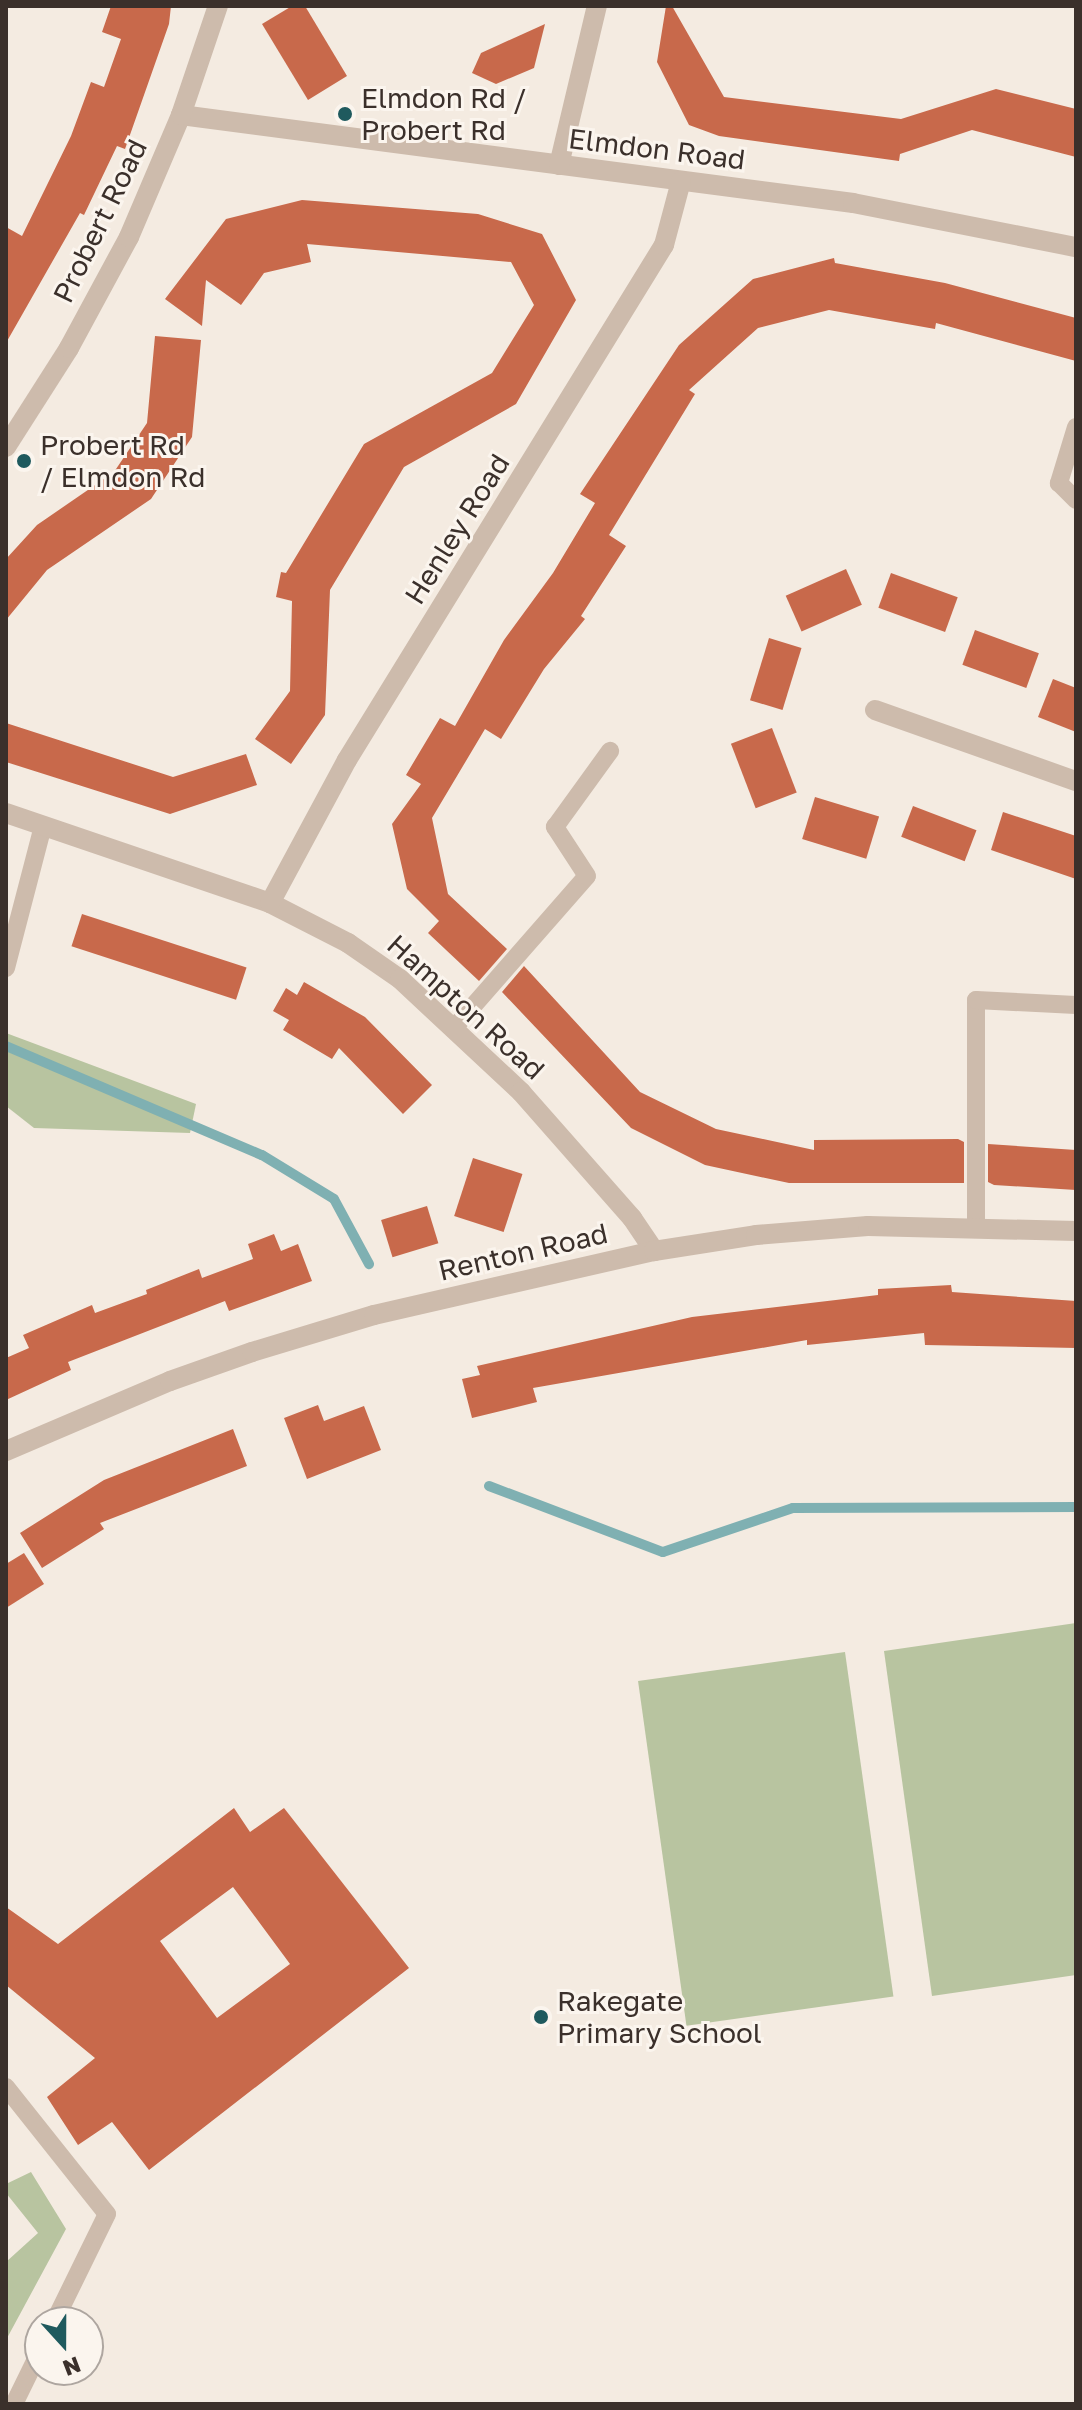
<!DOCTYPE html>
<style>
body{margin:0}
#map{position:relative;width:1082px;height:2410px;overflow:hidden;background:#f4ebe1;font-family:"Golos Text",sans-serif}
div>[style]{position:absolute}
.green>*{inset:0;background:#b8c4a0;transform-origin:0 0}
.stream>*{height:10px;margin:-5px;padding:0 5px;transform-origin:5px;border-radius:5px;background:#7fb0b2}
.building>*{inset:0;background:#c8694b;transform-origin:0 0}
.service>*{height:18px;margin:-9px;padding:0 9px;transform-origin:9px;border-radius:9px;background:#cdbbac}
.minor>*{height:20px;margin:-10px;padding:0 10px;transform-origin:10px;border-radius:10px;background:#cdbbac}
.dots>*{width:22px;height:22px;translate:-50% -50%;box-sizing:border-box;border:4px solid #fbf5ee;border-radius:50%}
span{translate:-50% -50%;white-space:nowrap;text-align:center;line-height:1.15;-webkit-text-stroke:6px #fbf5ee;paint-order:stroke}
.poi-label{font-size:28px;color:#3b302b}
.left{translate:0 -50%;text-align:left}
.street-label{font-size:28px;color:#3b302b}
.frame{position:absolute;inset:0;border:8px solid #3b302b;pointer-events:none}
.north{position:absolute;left:24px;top:2306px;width:80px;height:80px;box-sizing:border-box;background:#fbf5ee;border:2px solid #aea6a0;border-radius:50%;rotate:159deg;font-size:22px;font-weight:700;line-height:32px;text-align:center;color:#3b302b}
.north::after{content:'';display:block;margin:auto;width:28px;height:36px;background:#1f5a5e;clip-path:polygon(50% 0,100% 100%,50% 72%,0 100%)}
</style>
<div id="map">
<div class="green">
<i style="clip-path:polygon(6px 1033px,196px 1104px,190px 1133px,34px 1128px,6px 1106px)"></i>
<i style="clip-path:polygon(1076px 1623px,1076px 1975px,932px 1996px,884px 1651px)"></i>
<i style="left:845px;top:1652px;width:348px;height:209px;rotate:82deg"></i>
<i style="clip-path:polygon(31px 2172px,66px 2229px,6px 2340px,6px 2262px,38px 2233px,6px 2193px,6px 2184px)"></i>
</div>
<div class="stream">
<i style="left:6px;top:1046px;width:278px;rotate:23.1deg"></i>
<i style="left:262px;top:1155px;width:84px;rotate:31.4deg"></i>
<i style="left:334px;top:1199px;width:74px;rotate:61.7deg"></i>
<i style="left:489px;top:1486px;width:186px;rotate:20.8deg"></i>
<i style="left:663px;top:1552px;width:137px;rotate:-18.7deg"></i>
<i style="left:793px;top:1508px;width:283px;rotate:-0.2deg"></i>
</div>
<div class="building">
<i style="clip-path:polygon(111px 6px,171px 6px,169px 24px,125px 149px,117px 146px,84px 215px,80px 213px,6px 343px,6px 227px,22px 236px,71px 136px,91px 82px,104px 87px,121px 39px,102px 32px)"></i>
<i style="clip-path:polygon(292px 6px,305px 6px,347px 76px,308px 100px,262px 24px)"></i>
<i style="clip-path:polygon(666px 6px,672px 6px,724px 97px,901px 119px,996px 89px,1076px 109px,1076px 157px,972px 130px,900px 154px,899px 161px,719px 136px,689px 125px,657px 62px)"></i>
<i style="clip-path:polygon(545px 24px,534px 68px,496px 84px,472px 73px,481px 53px)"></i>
<i style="clip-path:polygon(302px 200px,478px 214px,542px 234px,576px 300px,516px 404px,404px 467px,330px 590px,325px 715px,291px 764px,255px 739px,290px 691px,292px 601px,276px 597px,281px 572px,286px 573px,364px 444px,492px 373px,534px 305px,511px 262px,307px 244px,311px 262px,264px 273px,241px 305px,206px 280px,202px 326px,165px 299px,226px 219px)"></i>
<i style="clip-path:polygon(834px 258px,835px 263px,945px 283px,1076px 318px,1076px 361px,936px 323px,935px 329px,829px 310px,758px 328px,689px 390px,695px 394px,609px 535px,626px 546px,581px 616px,585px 619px,544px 669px,501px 739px,485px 729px,432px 818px,448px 894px,507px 949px,479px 981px,428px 933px,439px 921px,407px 889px,392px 824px,421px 784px,406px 775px,440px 718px,455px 726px,504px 640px,553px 573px,595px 503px,580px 494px,679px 345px,753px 279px)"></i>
<i style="clip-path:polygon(155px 336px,201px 340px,192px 437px,151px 499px,47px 570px,6px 620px,6px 559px,37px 525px,114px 472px,147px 423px)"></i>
<i style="left:846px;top:569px;width:39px;height:66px;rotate:66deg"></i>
<i style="left:891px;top:573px;width:71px;height:37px;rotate:20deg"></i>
<i style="left:975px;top:630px;width:68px;height:37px;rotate:20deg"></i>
<i style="left:769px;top:638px;width:34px;height:65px;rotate:17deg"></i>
<i style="clip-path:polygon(1053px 679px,1076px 688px,1076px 732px,1038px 717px)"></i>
<i style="clip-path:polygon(6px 723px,173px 777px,246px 754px,257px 785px,170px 814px,6px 762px)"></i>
<i style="left:772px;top:728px;width:69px;height:44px;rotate:69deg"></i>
<i style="left:815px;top:797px;width:67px;height:44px;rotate:17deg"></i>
<i style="left:913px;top:806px;width:68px;height:33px;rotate:21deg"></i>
<i style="clip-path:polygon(1003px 812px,1076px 836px,1076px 879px,991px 850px)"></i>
<i style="left:82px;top:914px;width:173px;height:34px;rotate:18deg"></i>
<i style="clip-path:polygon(524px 966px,640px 1092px,716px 1129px,814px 1150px,814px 1140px,958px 1139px,964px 1142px,964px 1183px,789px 1183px,705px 1165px,631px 1128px,502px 992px)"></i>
<i style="clip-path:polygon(304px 982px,365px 1017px,432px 1085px,403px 1114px,339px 1048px,332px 1059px,283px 1030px,289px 1020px,273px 1011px,286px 988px,297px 995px)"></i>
<i style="clip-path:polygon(988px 1144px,1076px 1150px,1076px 1190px,994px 1185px,988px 1182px)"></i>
<i style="left:473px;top:1158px;width:52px;height:61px;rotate:18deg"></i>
<i style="left:427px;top:1206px;width:39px;height:48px;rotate:73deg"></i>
<i style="clip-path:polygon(274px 1234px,281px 1251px,298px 1244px,312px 1281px,229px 1311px,225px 1301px,68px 1362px,71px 1370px,6px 1400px,6px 1358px,29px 1348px,23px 1335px,92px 1305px,95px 1313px,147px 1294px,146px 1290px,199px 1269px,202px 1278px,253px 1259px,248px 1244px)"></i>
<i style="clip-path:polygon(951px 1285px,952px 1292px,1076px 1301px,1076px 1348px,925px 1345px,924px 1333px,807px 1345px,807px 1340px,533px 1388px,537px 1402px,472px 1418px,462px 1379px,480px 1375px,477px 1366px,692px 1317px,878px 1295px,878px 1289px)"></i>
<i style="clip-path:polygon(318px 1405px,324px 1421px,364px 1406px,381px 1450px,307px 1479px,284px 1418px)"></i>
<i style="clip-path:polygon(233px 1429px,247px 1466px,100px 1523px,104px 1529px,42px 1568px,20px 1533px,104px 1480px)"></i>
<i style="clip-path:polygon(24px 1553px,44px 1584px,6px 1608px,6px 1564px)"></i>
<i style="clip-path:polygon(evenodd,234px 1808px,250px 1832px,284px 1808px,409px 1968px,149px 2170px,112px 2122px,78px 2145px,47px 2097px,95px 2058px,6px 1985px,6px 1907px,58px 1944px,234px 1808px,233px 1887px,290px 1964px,217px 2018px,160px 1941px,233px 1887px)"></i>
</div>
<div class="service">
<i style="left:1076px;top:427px;width:59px;rotate:106.9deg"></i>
<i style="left:1059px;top:483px;width:24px;rotate:45deg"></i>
<i style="left:6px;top:968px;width:147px;rotate:-75.4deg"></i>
<i style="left:453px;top:1029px;width:203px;rotate:-48.8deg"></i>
<i style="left:587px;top:876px;width:59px;rotate:-123.1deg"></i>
<i style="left:555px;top:827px;width:94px;rotate:-54.1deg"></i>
<i style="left:976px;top:1226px;width:226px;rotate:-90deg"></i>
<i style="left:976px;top:1000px;width:100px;rotate:2.9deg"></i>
<i style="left:6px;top:2087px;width:162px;rotate:51.5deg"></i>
<i style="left:107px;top:2214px;width:120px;rotate:116.1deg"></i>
<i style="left:14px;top:2404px;width:59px;rotate:-63.9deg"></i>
</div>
<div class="minor">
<i style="left:181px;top:115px;width:678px;rotate:7.46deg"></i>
<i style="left:853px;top:203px;width:227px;rotate:11.2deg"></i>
<i style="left:559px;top:165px;width:163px;rotate:-76.6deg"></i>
<i style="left:6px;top:447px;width:117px;rotate:-57.5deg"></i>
<i style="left:69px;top:348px;width:126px;rotate:-61.6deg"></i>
<i style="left:129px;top:237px;width:133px;rotate:-66.9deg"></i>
<i style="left:181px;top:115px;width:115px;rotate:-71.3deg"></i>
<i style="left:875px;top:710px;width:213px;rotate:19.5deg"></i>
<i style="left:6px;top:813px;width:279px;rotate:18.8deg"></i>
<i style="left:270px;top:903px;width:88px;rotate:27.1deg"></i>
<i style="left:348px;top:943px;width:63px;rotate:34.7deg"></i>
<i style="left:400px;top:979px;width:166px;rotate:43deg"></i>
<i style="left:521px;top:1092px;width:168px;rotate:48.6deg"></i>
<i style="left:632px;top:1218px;width:40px;rotate:56deg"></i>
<i style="left:270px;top:903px;width:162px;rotate:-61.7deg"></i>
<i style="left:347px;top:760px;width:605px;rotate:-58.39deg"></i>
<i style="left:664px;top:245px;width:66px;rotate:-75.1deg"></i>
<i style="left:6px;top:1451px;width:178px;rotate:-23.1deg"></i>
<i style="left:170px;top:1381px;width:87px;rotate:-19.5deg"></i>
<i style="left:252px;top:1352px;width:127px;rotate:-16.9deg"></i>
<i style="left:374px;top:1315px;width:287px;rotate:-12.9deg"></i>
<i style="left:654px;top:1251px;width:103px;rotate:-8.9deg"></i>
<i style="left:756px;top:1235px;width:112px;rotate:-4.6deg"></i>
<i style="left:868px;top:1226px;width:208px;rotate:1.4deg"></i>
</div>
<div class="dots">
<i style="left:345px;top:114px;background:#1f5a5e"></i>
<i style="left:24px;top:461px;background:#1f5a5e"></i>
<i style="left:541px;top:2017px;background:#1f5a5e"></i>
</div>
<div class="poi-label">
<span class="left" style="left:361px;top:114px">Elmdon Rd /<br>Probert Rd</span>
<span class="left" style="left:40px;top:461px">Probert Rd<br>/ Elmdon Rd</span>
<span class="left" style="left:557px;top:2017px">Rakegate<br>Primary School</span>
</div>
<div class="street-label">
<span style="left:657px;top:149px;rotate:7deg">Elmdon Road</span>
<span style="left:100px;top:221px;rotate:-64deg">Probert Road</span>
<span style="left:457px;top:529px;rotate:-58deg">Henley Road</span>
<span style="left:466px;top:1007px;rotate:42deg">Hampton Road</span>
<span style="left:523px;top:1252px;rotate:-13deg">Renton Road</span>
</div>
<div class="frame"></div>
<div class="north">N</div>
</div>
